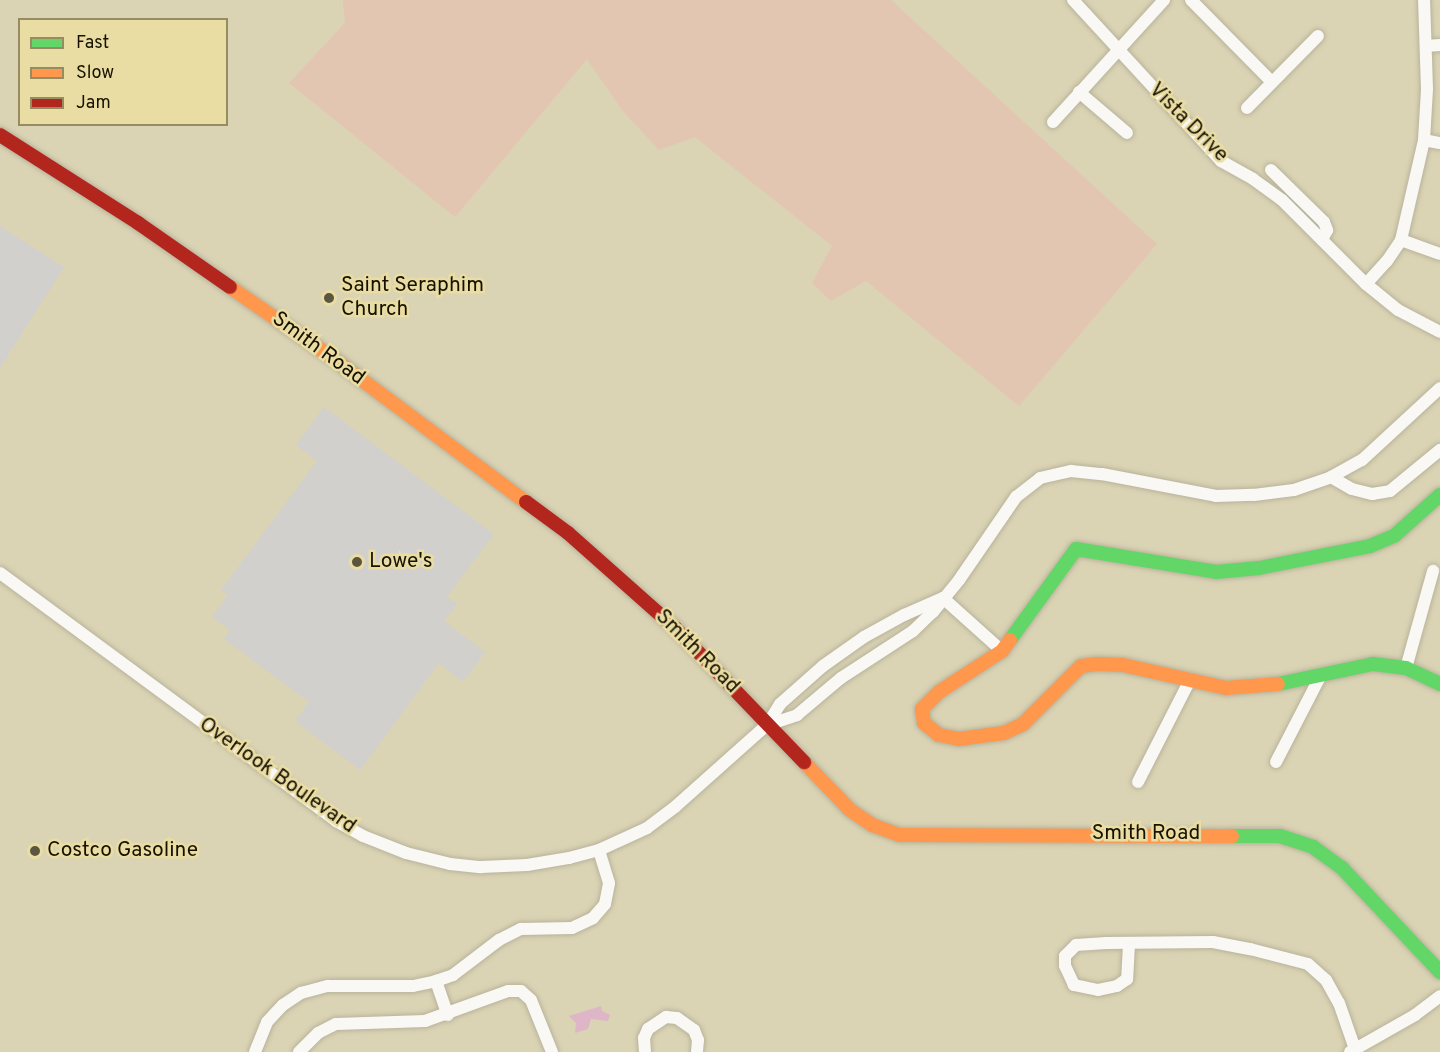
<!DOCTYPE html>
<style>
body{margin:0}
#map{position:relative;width:1440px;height:1052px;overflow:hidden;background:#dad3b4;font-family:Overpass,sans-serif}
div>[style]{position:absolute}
.green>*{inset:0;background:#e2c6b1}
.water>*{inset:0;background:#deb6c8}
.building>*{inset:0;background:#d1d0cd}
.roads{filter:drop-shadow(0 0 2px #b8b39b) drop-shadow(0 0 2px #b8b39b)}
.street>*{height:12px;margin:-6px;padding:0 6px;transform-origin:6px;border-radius:6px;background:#f9f8f4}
.fast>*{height:14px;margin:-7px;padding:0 7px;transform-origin:7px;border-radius:7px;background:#63d668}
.slow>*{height:14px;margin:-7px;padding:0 7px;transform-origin:7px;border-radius:7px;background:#ff974d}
.jam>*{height:14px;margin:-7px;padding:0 7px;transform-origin:7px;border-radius:7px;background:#b3261e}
.dots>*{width:16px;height:16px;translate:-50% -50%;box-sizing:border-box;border:3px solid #eadda4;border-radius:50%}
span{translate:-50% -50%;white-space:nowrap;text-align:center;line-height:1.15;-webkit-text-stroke:5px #eadda4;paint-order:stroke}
.street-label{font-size:21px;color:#171200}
.poi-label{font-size:21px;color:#171200}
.left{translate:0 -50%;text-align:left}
.legend{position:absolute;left:18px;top:18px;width:210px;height:108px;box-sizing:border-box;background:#eadda4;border:2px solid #968c62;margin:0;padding:8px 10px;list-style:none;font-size:18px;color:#171200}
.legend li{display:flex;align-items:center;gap:12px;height:30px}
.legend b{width:30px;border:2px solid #968c62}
</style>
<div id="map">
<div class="green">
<i style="clip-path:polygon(343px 0,891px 0,1157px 244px,1019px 406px,866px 281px,831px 301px,812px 283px,832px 246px,695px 137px,659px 150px,622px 110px,587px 59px,455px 217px,289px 83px,345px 23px)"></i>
</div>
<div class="water">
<i style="clip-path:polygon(601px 1006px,602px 1011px,610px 1015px,608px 1021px,591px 1019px,588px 1029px,575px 1033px,576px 1023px,569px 1016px)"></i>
</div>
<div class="building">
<i style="clip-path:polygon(0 226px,64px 267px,0 368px)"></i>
<i style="clip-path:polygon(324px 407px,494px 534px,447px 597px,457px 604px,444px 621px,485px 652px,463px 682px,439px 663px,360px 770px,295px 721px,309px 702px,224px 639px,230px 630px,212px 617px,228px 595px,221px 590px,317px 461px,296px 445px)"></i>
</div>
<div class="roads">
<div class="street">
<i style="left:1073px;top:0;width:219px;rotate:47.4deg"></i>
<i style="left:1221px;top:161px;width:37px;rotate:29deg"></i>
<i style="left:1253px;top:179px;width:36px;rotate:36deg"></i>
<i style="left:1282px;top:200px;width:119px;rotate:45deg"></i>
<i style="left:1366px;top:284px;width:41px;rotate:39.1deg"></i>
<i style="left:1398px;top:310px;width:47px;rotate:27.6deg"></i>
<i style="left:1191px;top:0;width:115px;rotate:45.4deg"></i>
<i style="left:1426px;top:46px;width:14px;rotate:-4deg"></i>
<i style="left:1079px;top:92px;width:63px;rotate:40.5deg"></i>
<i style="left:1247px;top:108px;width:101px;rotate:-45.4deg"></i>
<i style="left:1053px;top:122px;width:165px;rotate:-47.7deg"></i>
<i style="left:1424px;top:140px;width:16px;rotate:11deg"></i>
<i style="left:1271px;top:170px;width:74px;rotate:44.5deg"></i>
<i style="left:1324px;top:222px;width:9px;rotate:69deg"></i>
<i style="left:1327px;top:230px;width:11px;rotate:117deg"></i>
<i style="left:1401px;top:240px;width:41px;rotate:19.7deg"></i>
<i style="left:1366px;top:284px;width:31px;rotate:-48deg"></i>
<i style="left:1387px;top:261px;width:25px;rotate:-56deg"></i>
<i style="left:1401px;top:240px;width:103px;rotate:-77deg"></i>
<i style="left:1424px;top:140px;width:51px;rotate:-86.6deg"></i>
<i style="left:1427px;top:89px;width:89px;rotate:-91.9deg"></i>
<i style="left:1331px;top:477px;width:24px;rotate:30deg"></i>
<i style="left:1352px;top:489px;width:21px;rotate:14deg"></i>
<i style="left:1372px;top:494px;width:18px;rotate:-9deg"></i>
<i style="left:1390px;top:491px;width:65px;rotate:-39.4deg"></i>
<i style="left:0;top:573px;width:418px;rotate:36.4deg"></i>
<i style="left:336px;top:821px;width:31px;rotate:29deg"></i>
<i style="left:363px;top:836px;width:46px;rotate:21.6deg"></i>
<i style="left:406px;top:853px;width:45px;rotate:14deg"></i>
<i style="left:450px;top:864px;width:31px;rotate:6deg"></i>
<i style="left:481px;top:867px;width:46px;rotate:-2.5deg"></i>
<i style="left:527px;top:865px;width:43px;rotate:-9.5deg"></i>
<i style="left:569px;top:858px;width:31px;rotate:-15deg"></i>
<i style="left:599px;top:850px;width:53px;rotate:-24.6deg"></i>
<i style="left:647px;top:828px;width:36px;rotate:-37deg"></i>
<i style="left:676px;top:806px;width:122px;rotate:-41.7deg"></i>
<i style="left:767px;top:725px;width:25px;rotate:-58deg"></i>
<i style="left:780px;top:704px;width:57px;rotate:-41.5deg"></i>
<i style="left:823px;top:666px;width:50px;rotate:-35.3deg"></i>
<i style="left:864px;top:637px;width:46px;rotate:-28.8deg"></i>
<i style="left:904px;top:615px;width:43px;rotate:-23.6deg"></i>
<i style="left:943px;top:598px;width:79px;rotate:41.9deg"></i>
<i style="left:1406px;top:668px;width:101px;rotate:-74.4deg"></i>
<i style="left:767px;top:725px;width:32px;rotate:-18deg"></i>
<i style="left:797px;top:715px;width:57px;rotate:-40.1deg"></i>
<i style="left:841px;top:678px;width:86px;rotate:-33.1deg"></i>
<i style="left:913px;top:631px;width:28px;rotate:-44deg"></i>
<i style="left:933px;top:612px;width:41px;rotate:-50.9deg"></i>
<i style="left:959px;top:580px;width:101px;rotate:-55.5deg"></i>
<i style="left:1016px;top:497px;width:31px;rotate:-38deg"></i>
<i style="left:1040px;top:478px;width:32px;rotate:-13deg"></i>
<i style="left:1071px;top:471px;width:31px;rotate:6deg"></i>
<i style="left:1102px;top:474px;width:116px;rotate:10.9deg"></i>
<i style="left:1216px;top:496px;width:38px;rotate:-2deg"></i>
<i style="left:1254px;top:495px;width:40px;rotate:-7.1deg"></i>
<i style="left:1294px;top:490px;width:39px;rotate:-19deg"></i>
<i style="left:1331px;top:477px;width:35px;rotate:-29deg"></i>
<i style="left:1362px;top:460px;width:106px;rotate:-42.7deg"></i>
<i style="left:1276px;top:762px;width:98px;rotate:-62.7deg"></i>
<i style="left:1138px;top:782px;width:114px;rotate:-63deg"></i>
<i style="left:1129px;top:944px;width:35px;rotate:93deg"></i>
<i style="left:1127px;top:979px;width:12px;rotate:145deg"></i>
<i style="left:1117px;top:986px;width:19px;rotate:168deg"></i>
<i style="left:1098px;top:990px;width:25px;rotate:-168deg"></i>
<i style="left:1074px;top:985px;width:21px;rotate:-115deg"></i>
<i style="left:1065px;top:966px;width:10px;rotate:-90deg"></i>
<i style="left:1065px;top:956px;width:16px;rotate:-45deg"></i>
<i style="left:1076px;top:945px;width:30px;rotate:-4deg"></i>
<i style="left:1106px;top:943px;width:107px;rotate:-0.5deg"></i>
<i style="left:1213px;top:942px;width:38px;rotate:11deg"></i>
<i style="left:1250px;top:949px;width:60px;rotate:14.5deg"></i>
<i style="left:1308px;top:964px;width:24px;rotate:42deg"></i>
<i style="left:1326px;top:980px;width:26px;rotate:61deg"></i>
<i style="left:1339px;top:1003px;width:49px;rotate:70.8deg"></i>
<i style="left:436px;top:981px;width:36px;rotate:71deg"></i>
<i style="left:255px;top:1052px;width:32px;rotate:-68deg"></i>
<i style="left:267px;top:1022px;width:23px;rotate:-47deg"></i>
<i style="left:283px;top:1005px;width:22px;rotate:-34deg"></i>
<i style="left:301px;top:993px;width:28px;rotate:-15deg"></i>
<i style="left:328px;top:986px;width:85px"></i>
<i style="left:413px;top:986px;width:24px;rotate:-12deg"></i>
<i style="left:436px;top:981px;width:18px;rotate:-19deg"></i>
<i style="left:453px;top:975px;width:58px;rotate:-37.3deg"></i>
<i style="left:499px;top:940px;width:25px;rotate:-27deg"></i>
<i style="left:521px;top:929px;width:51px;rotate:-1.1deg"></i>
<i style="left:572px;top:928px;width:23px;rotate:-25deg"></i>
<i style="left:593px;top:918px;width:18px;rotate:-49deg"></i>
<i style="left:605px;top:904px;width:21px;rotate:-79deg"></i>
<i style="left:609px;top:883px;width:34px;rotate:-107deg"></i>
<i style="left:299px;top:1052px;width:27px;rotate:-45deg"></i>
<i style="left:318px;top:1033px;width:20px;rotate:-27deg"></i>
<i style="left:336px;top:1024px;width:89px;rotate:-1.9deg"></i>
<i style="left:425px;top:1021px;width:88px;rotate:-19.9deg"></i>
<i style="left:508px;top:991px;width:13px"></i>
<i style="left:521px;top:991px;width:13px;rotate:42deg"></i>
<i style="left:531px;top:1000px;width:56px;rotate:68deg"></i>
<i style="left:645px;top:1052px;width:14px;rotate:-94deg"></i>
<i style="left:644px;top:1038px;width:10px;rotate:-66deg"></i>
<i style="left:648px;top:1029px;width:22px;rotate:-34deg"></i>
<i style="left:666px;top:1017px;width:11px;rotate:5deg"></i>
<i style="left:677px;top:1018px;width:21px;rotate:35deg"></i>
<i style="left:694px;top:1030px;width:11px;rotate:68deg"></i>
<i style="left:698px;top:1040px;width:12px;rotate:95deg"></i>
<i style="left:1350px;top:1052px;width:75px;rotate:-29.6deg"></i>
<i style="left:1415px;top:1015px;width:31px;rotate:-37deg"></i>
</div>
<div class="fast">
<i style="left:1010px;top:640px;width:112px;rotate:-54deg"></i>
<i style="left:1076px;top:549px;width:142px;rotate:9.3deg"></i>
<i style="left:1216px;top:572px;width:43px;rotate:-5.3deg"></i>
<i style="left:1259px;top:568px;width:113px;rotate:-11.2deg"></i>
<i style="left:1370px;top:546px;width:26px;rotate:-23deg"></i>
<i style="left:1394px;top:536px;width:62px;rotate:-41.7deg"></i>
<i style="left:1278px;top:684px;width:97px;rotate:-11.9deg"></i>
<i style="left:1373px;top:664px;width:33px;rotate:7deg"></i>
<i style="left:1406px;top:668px;width:38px;rotate:25deg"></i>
<i style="left:1232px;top:836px;width:48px"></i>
<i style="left:1280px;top:836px;width:35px;rotate:18deg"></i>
<i style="left:1313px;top:847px;width:36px;rotate:36deg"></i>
<i style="left:1342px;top:868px;width:143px;rotate:46.7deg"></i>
</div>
<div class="slow">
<i style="left:230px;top:287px;width:126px;rotate:34.7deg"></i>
<i style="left:334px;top:359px;width:239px;rotate:36.7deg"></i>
<i style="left:1010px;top:640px;width:14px;rotate:126deg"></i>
<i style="left:1002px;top:651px;width:75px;rotate:146.9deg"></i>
<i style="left:939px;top:692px;width:24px;rotate:135deg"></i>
<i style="left:922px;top:709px;width:14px;rotate:82deg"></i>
<i style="left:924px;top:723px;width:19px;rotate:39deg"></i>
<i style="left:939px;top:735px;width:20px;rotate:11deg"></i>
<i style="left:959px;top:739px;width:45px;rotate:-7.6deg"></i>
<i style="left:1004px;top:733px;width:21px;rotate:-25deg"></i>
<i style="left:1023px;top:724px;width:82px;rotate:-45deg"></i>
<i style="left:1081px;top:666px;width:16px;rotate:-7deg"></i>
<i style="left:1097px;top:664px;width:26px;rotate:2deg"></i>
<i style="left:1123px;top:665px;width:106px;rotate:12.6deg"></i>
<i style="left:1226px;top:688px;width:52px;rotate:-4.4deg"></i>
<i style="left:804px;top:762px;width:66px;rotate:46.2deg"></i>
<i style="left:850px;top:810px;width:27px;rotate:34deg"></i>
<i style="left:872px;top:825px;width:30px;rotate:20deg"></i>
<i style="left:900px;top:835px;width:332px;rotate:0.2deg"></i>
</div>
<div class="jam">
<i style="left:0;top:135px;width:164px;rotate:32.5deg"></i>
<i style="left:138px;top:223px;width:112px;rotate:34.8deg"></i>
<i style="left:526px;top:502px;width:52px;rotate:36.4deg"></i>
<i style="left:568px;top:533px;width:144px;rotate:41.6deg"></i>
<i style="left:676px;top:629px;width:185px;rotate:46.1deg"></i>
</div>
</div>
<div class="dots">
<i style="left:329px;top:298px;background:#5b563f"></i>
<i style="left:357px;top:562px;background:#5b563f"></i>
<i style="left:35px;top:851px;background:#5b563f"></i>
</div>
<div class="street-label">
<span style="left:1188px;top:123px;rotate:45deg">Vista Drive</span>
<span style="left:318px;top:349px;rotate:36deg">Smith Road</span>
<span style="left:697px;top:652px;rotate:45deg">Smith Road</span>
<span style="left:277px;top:776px;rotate:35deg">Overlook Boulevard</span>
<span style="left:1146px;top:834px">Smith Road</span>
</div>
<div class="poi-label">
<span class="left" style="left:341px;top:298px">Saint Seraphim<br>Church</span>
<span class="left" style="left:369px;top:562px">Lowe's</span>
<span class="left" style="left:47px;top:851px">Costco Gasoline</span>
</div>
<ul class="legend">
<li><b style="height:8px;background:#63d668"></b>Fast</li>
<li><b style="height:8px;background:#ff974d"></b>Slow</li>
<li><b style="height:8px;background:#b3261e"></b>Jam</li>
</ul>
</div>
